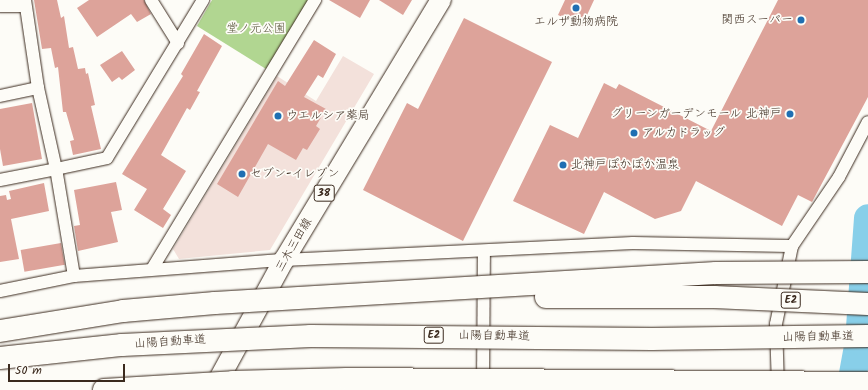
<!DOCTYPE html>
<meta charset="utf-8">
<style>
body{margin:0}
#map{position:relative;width:868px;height:390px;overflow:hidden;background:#fdfcf7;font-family:Kalam,"Klee One",sans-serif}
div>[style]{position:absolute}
.built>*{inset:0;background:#f3e1db}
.green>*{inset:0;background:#b1d691}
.river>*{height:28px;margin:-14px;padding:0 14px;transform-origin:14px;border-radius:14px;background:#88cfe9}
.building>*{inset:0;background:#dda39a;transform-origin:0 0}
.roads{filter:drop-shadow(0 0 1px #3b2a1e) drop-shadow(0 0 1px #3b2a1e)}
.minor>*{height:12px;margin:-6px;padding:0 6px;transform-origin:6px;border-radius:6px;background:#fdfcf7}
.primary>*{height:20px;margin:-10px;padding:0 10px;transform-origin:10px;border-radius:10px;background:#fdfcf7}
.bridges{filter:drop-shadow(0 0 1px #3b2a1e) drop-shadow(0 0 1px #3b2a1e)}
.motorway-bridge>*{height:22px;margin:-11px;padding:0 11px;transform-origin:11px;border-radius:11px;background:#fdfcf7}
.dots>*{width:11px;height:11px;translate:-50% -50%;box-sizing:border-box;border:2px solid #fdfcf7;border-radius:50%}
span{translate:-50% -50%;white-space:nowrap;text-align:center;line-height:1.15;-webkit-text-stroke:3.5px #fdfcf7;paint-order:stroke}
.shield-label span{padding:1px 3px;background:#fdfcf7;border:1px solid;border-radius:3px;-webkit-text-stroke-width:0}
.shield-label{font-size:11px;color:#3b2a1e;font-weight:700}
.poi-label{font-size:12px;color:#3b2a1e}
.right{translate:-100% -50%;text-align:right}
.left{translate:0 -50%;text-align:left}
.park-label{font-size:12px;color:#58553b}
.street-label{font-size:12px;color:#3b2a1e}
.scale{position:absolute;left:8px;top:364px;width:117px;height:18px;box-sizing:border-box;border:2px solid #3b2a1e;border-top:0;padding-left:5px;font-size:12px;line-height:14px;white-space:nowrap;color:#3b2a1e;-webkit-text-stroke:3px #fdfcf7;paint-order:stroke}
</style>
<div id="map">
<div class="built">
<i style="clip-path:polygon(343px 56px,374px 74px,270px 250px,179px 259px,173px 249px,277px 76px,316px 101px)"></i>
</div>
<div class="green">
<i style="clip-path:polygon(212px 0,308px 0,266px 69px,197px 26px)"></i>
</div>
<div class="river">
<i style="left:850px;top:390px;width:50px;rotate:-79.6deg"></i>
<i style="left:859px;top:341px;width:123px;rotate:-85.8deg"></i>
</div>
<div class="building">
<i style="clip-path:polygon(34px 0,57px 0,61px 18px,64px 16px,69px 48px,73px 47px,78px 69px,85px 68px,86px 74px,88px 73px,95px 105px,91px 106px,101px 149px,73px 155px,70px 141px,74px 140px,66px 112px,63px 112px,58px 67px,55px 68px,51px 48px,42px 49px)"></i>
<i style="clip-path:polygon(89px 0,144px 0,151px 14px,137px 22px,131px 14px,97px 37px,77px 8px)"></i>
<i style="clip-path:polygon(329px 0,370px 0,360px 18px)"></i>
<i style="clip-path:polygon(379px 0,412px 0,403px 15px)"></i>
<i style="clip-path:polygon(565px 0,594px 0,582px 26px,558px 15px)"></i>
<i style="clip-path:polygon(778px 0,868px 0,868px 97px,812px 202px,798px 195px,782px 226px,696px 181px,681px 211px,655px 219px,604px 192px,584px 234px,513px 201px,550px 125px,578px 138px,604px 83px,616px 89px,619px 84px,711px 131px)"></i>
<i style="clip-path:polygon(464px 18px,552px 62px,463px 241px,363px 190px,407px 103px,418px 109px)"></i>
<i style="clip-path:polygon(204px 34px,222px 46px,197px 91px,200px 92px,190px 110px,187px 108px,161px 155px,186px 171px,163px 209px,171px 215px,163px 228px,134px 210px,147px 189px,122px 174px,183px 76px,181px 74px)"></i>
<i style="clip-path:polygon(314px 40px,336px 54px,323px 78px,318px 75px,304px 97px,326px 109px,316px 126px,320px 129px,307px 150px,303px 148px,296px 160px,268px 144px,238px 197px,217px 184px,278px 81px,285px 86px)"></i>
<i style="clip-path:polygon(122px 51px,135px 70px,122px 80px,119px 77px,112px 82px,100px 65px)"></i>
<i style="clip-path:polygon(32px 103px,42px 159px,3px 166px,0 149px,0 109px)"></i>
<i style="clip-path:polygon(116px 182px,122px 210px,111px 212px,118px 242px,78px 251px,74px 226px,80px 225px,74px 190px)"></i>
<i style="clip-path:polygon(44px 183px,49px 211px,11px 219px,19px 259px,0 262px,0 196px,6px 195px,7px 200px,11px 199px,9px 191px)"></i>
<i style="left:61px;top:243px;width:22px;height:41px;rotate:80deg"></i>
</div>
<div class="roads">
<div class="minor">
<i style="left:151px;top:0;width:51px;rotate:57.9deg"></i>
<i style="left:0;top:6px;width:24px"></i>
<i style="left:0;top:96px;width:39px;rotate:-12deg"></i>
<i style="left:0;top:180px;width:57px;rotate:-11.1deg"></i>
<i style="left:56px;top:169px;width:83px;rotate:-102.5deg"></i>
<i style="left:38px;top:88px;width:89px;rotate:-98.4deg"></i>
<i style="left:152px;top:269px;width:315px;rotate:-58.8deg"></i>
<i style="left:74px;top:276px;width:109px;rotate:-99.5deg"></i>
<i style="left:56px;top:169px;width:52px;rotate:-12.2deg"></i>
<i style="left:107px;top:158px;width:185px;rotate:-58.7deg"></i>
<i style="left:0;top:291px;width:76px;rotate:-11.5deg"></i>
<i style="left:74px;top:276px;width:211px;rotate:-4.4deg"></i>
<i style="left:284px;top:260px;width:349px;rotate:-2.8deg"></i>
<i style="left:633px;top:243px;width:159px;rotate:1.1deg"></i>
<i style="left:483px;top:384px;width:133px;rotate:-89.6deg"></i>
<i style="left:778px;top:387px;width:63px;rotate:-91.8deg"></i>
<i style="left:776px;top:324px;width:80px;rotate:-78.4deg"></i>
<i style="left:792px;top:246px;width:83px;rotate:-55.7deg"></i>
<i style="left:839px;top:177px;width:62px;rotate:-62.2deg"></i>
</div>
<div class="primary">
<i style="left:213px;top:390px;width:148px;rotate:-61.4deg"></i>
<i style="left:284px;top:260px;width:304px;rotate:-58.9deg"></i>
</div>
</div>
<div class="bridges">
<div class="motorway-bridge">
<i style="left:546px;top:297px;width:168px"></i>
<i style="left:714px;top:297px;width:154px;rotate:2.6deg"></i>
<i style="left:0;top:331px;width:125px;rotate:-9.2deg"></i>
<i style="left:123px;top:311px;width:92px;rotate:-5deg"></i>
<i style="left:215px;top:303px;width:502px;rotate:-3.43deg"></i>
<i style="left:716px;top:273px;width:152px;rotate:-0.4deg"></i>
<i style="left:0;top:358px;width:123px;rotate:-6.1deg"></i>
<i style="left:122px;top:345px;width:189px;rotate:-2.7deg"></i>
<i style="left:311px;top:336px;width:341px;rotate:0.5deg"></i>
<i style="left:652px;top:339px;width:216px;rotate:-0.8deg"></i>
<i style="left:104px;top:390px;width:129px;rotate:-3.5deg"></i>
<i style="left:233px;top:382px;width:114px;rotate:-1.5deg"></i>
<i style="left:347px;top:379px;width:521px;rotate:0.44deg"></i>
</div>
</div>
<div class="dots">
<i style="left:576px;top:8px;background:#1f6fb2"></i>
<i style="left:801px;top:20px;background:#1f6fb2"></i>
<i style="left:790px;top:114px;background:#1f6fb2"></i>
<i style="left:278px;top:116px;background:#1f6fb2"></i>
<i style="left:634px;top:133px;background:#1f6fb2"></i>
<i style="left:563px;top:165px;background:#1f6fb2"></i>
<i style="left:242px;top:174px;background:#1f6fb2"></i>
</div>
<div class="shield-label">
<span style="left:324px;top:193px">38</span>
<span style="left:791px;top:300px">E2</span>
<span style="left:434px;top:335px">E2</span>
</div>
<div class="poi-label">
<span class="right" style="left:793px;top:20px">関西スーパー</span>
<span style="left:576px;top:22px">エルザ動物病院</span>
<span class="right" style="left:782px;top:114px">グリーンガーデンモール 北神戸</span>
<span class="left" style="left:286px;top:116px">ウエルシア薬局</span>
<span class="left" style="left:642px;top:133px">アルカドラッグ</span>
<span class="left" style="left:571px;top:165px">北神戸ぽかぽか温泉</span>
<span class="left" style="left:250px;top:174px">セブン-イレブン</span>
</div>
<div class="park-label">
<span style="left:256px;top:29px">堂ノ元公園</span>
</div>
<div class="street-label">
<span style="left:294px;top:245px;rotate:-60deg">三木三田線</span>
<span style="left:494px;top:336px;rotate:1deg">山陽自動車道</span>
<span style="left:818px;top:337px;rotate:-1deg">山陽自動車道</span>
<span style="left:170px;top:342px;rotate:-4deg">山陽自動車道</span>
</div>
<div class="scale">50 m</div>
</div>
